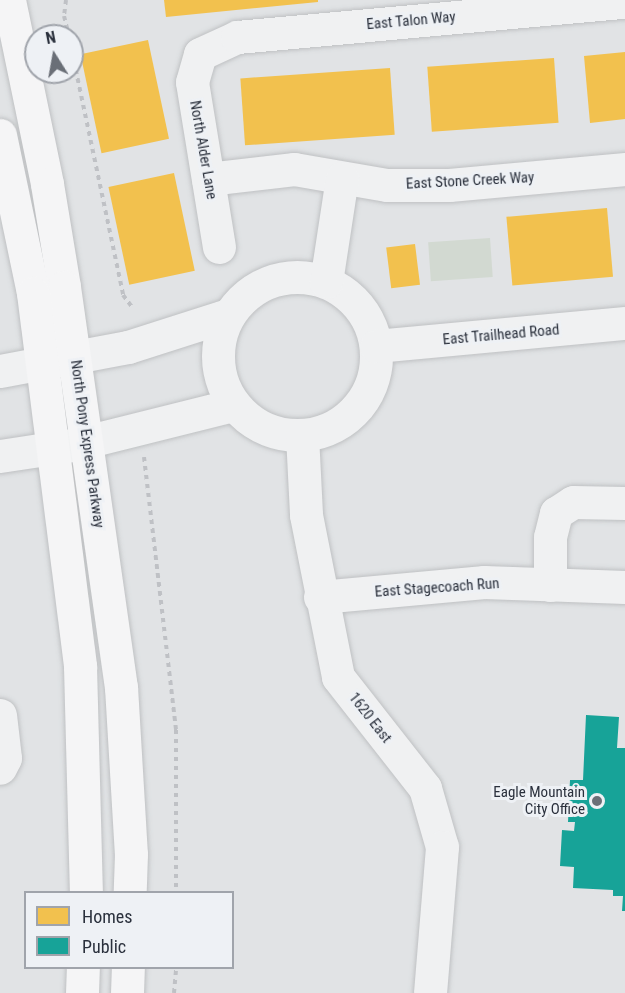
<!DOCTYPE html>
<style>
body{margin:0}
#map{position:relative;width:625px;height:993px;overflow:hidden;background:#e1e3e5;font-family:"Roboto Condensed",sans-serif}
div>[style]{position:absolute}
.green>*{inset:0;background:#d2d9d1;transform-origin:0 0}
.homes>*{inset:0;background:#f2c14e;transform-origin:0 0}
.public>*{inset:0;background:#17a398}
.path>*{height:4px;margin-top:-2px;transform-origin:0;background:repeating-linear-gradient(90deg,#bfc1c5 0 4.5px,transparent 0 9px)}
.roads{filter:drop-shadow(0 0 2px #bfc1c3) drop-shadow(0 0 2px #bfc1c3)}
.minor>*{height:33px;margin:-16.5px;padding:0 16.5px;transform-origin:16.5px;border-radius:16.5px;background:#f0f1f2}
.minor>.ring{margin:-16.5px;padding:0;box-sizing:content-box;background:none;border:33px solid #f0f1f2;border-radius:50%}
.major>*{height:33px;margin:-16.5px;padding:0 16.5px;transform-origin:16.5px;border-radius:16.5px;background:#f5f5f6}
.dots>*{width:16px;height:16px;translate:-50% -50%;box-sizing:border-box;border:3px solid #eef1f5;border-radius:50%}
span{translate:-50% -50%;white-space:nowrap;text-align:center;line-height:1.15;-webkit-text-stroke:6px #eef1f5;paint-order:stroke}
.street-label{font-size:15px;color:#2a303c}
.poi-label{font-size:15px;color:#2a303c}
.right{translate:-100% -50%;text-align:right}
.legend{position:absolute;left:24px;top:891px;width:210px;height:78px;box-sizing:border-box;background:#eef1f5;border:2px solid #a0a4ab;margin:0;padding:8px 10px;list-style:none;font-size:18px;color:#2a303c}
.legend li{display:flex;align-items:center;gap:12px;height:30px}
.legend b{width:30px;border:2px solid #a0a4ab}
.north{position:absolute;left:24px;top:24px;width:60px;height:60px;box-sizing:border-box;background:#eef1f5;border:2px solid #a0a4ab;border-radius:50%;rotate:349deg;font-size:16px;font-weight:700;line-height:24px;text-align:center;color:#2a303c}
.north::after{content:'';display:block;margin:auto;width:21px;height:27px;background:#6a6f77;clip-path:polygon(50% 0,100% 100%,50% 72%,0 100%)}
</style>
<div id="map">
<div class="green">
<i style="left:490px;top:238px;width:39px;height:62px;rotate:86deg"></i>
</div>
<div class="homes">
<i style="clip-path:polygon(164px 0,318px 0,318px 2px,166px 17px)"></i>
<i style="left:148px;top:40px;width:101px;height:69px;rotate:78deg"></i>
<i style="clip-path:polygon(625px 52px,625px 119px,590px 123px,584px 56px)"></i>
<i style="left:554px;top:58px;width:65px;height:127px;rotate:86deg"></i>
<i style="left:390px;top:68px;width:67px;height:150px;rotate:86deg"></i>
<i style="left:174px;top:173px;width:100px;height:67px;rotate:78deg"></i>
<i style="left:607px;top:208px;width:69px;height:101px;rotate:85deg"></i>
<i style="left:415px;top:244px;width:41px;height:29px;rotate:83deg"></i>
</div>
<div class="public">
<i style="clip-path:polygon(586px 715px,619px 717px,617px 748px,625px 748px,625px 911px,622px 911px,623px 896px,613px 896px,613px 890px,573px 888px,574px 867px,560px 866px,562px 830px,574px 831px,575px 822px,568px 822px,570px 780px,583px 780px)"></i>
</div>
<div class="path">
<i style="left:66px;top:0;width:16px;rotate:97deg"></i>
<i style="left:64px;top:16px;width:21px;rotate:76deg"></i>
<i style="left:72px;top:52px;width:248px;rotate:78.1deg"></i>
<i style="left:123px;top:295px;width:15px;rotate:53deg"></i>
<i style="left:144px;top:457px;width:275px;rotate:83.3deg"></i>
<i style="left:176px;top:730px;width:162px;rotate:90deg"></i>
<i style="left:174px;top:993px;width:25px;rotate:-85deg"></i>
</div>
<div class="roads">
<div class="minor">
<i style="left:208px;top:179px;width:87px;rotate:-6.6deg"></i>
<i style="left:294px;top:169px;width:94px;rotate:9.8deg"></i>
<i style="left:387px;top:185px;width:62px"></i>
<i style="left:449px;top:185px;width:177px;rotate:-5.2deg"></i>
<i style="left:219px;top:247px;width:167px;rotate:-99.3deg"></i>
<i style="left:192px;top:82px;width:29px;rotate:-74deg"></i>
<i style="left:200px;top:54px;width:41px;rotate:-24.7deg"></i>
<i style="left:237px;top:37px;width:390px;rotate:-5.2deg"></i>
<i class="ring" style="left:218px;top:277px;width:125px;height:125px"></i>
<i style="left:326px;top:282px;width:105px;rotate:-81.3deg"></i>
<i style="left:376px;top:346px;width:250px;rotate:-5.3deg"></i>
<i style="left:0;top:371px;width:130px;rotate:-10.6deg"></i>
<i style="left:128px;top:347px;width:105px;rotate:-17.7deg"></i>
<i style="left:302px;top:435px;width:80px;rotate:87.1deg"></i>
<i style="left:306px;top:515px;width:165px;rotate:78.8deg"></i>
<i style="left:338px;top:677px;width:141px;rotate:51.9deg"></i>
<i style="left:425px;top:788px;width:61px;rotate:73.9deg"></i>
<i style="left:442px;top:847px;width:146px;rotate:94.7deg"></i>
<i style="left:0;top:456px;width:74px;rotate:-8.6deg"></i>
<i style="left:73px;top:445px;width:165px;rotate:-14deg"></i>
<i style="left:550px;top:585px;width:48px;rotate:-90deg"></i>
<i style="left:550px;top:537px;width:25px;rotate:-76deg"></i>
<i style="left:556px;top:513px;width:20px;rotate:-33deg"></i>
<i style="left:573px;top:502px;width:52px;rotate:1.1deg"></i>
<i style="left:320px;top:597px;width:165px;rotate:-5.2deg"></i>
<i style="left:484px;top:582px;width:141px;rotate:2deg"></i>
<i style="left:0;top:715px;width:43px;rotate:83.4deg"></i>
<i style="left:5px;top:758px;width:11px;rotate:117deg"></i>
</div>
<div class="major">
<i style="left:9px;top:0;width:188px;rotate:78.3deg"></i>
<i style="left:47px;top:184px;width:104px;rotate:80.6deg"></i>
<i style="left:64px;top:287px;width:404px;rotate:81.9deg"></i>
<i style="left:121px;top:687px;width:167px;rotate:86.6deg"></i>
<i style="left:131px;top:854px;width:38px;rotate:92deg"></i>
<i style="left:0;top:135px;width:161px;rotate:78.2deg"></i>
<i style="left:33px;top:293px;width:376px;rotate:82.8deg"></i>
<i style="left:80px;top:666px;width:226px;rotate:88.5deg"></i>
<i style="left:82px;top:993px;width:25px;rotate:-88deg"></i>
<i style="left:127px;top:993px;width:25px;rotate:-88deg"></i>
</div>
</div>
<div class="dots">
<i style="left:597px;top:801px;background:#6a6f77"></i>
</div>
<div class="street-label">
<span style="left:411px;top:21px;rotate:-5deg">East Talon Way</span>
<span style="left:203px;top:150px;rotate:80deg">North Alder Lane</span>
<span style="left:470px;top:181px;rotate:-3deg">East Stone Creek Way</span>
<span style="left:501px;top:335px;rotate:-5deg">East Trailhead Road</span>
<span style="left:87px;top:444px;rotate:82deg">North Pony Express Parkway</span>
<span style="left:437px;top:588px;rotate:-4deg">East Stagecoach Run</span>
<span style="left:370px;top:718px;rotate:52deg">1620 East</span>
</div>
<div class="poi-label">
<span class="right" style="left:585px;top:801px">Eagle Mountain<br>City Office</span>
</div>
<ul class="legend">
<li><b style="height:16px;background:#f2c14e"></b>Homes</li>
<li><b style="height:16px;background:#17a398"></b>Public</li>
</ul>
<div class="north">N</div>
</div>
